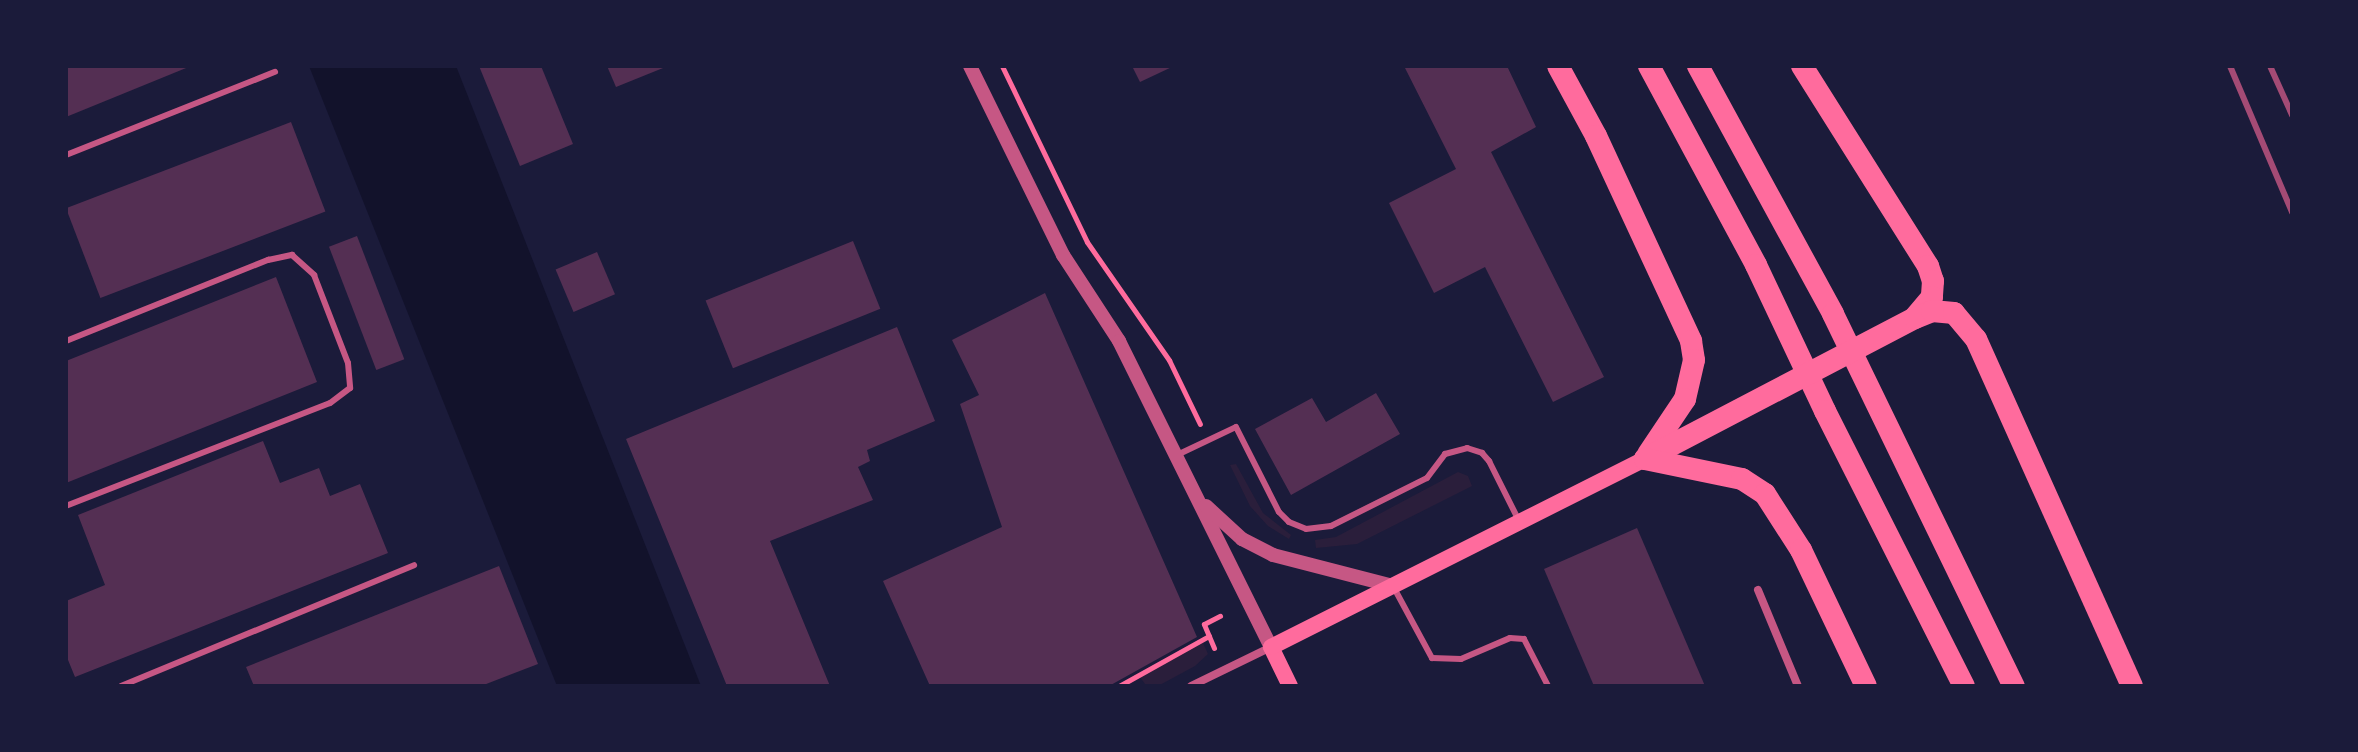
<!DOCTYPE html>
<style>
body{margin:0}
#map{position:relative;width:2358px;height:752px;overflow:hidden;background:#1b1b3a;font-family:"Exo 2",sans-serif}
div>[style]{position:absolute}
.green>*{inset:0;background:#2a1e3b}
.water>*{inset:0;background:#12122b}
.building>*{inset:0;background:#542f53;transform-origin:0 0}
.path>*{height:5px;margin:-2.5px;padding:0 2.5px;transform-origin:2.5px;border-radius:2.5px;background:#ff6b9d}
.service>*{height:6px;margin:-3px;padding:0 3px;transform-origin:3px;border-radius:3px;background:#c65784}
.minor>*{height:8px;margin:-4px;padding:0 4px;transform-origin:4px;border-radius:4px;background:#c65784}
.tertiary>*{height:14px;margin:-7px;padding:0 7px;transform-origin:7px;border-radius:7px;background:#c65784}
.secondary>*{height:16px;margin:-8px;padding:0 8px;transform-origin:8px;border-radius:8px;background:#ff6b9d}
.trunk>*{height:22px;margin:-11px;padding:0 11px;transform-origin:11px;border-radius:11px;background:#ff6b9d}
.rail>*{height:6px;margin:-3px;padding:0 3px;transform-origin:3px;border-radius:3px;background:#a44b75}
span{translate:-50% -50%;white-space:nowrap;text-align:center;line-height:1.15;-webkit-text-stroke:6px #1b1b3a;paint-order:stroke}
.frame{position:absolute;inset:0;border:68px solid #1b1b3a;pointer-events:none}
</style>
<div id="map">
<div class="green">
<i style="clip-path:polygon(1236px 464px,1263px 513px,1291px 535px,1289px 539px,1268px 526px,1250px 506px,1230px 465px)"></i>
<i style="clip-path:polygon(1458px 472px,1468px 476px,1472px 486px,1357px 544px,1316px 548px,1315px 540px,1336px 537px)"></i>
<i style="clip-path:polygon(1203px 643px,1208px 654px,1195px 666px,1158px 686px,1145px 684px,1140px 677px)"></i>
</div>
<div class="water">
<i style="clip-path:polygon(309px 66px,456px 66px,701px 686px,557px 686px)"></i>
</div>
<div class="building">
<i style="clip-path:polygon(66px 66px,191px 66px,66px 117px)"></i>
<i style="clip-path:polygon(479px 66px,541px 66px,573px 144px,520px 166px)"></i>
<i style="clip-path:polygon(607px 66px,668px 66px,616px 87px)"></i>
<i style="clip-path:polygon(1132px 66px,1174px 66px,1140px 82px)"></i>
<i style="clip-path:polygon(1404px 66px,1507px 66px,1536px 127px,1491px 152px,1604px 377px,1553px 402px,1485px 267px,1434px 293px,1389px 203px,1456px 169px)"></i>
<i style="left:291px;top:122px;width:96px;height:241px;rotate:69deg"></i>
<i style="left:357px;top:236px;width:132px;height:30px;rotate:69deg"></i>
<i style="left:853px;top:241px;width:73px;height:159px;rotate:68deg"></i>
<i style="left:597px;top:252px;width:46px;height:45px;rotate:67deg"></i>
<i style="clip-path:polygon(276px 277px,317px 382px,66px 483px,66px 361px)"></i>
<i style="clip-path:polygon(1045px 293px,1197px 637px,1109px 686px,930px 686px,883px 581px,1002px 527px,960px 404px,979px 395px,952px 340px)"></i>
<i style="clip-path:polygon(897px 327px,935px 421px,867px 450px,870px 461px,858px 467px,873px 500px,770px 541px,830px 686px,727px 686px,626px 439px)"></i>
<i style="clip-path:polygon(1376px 393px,1400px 434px,1291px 495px,1255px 429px,1312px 398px,1326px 422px)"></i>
<i style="clip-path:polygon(263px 441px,280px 483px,319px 468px,330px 496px,360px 484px,388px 553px,75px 677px,66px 655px,66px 601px,105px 585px,78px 515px)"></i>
<i style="clip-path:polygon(1637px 528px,1705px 686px,1594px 686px,1544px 569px)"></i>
<i style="clip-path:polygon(499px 566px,538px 664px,481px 686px,254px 686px,246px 667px)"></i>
</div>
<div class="path">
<i style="left:1002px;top:66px;width:195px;rotate:64.2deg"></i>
<i style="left:1087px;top:242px;width:144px;rotate:55.2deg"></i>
<i style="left:1169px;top:360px;width:71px;rotate:64.2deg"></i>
<i style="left:1214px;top:648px;width:26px;rotate:-113deg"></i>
<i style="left:1204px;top:624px;width:18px;rotate:-27deg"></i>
<i style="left:1119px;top:686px;width:103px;rotate:-29.1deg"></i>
</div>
<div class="service">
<i style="left:66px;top:155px;width:225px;rotate:-21.7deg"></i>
<i style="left:66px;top:341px;width:218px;rotate:-21.9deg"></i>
<i style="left:268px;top:260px;width:25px;rotate:-12deg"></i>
<i style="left:292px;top:255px;width:30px;rotate:42deg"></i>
<i style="left:314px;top:275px;width:94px;rotate:68.9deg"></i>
<i style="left:348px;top:363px;width:25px;rotate:85deg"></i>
<i style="left:350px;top:388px;width:25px;rotate:143deg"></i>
<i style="left:330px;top:403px;width:283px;rotate:158.7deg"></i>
<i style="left:1177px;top:455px;width:65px;rotate:-25.4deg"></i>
<i style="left:1236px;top:427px;width:95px;rotate:63.2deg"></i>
<i style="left:1279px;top:512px;width:14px;rotate:45deg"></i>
<i style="left:1289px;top:522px;width:18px;rotate:22deg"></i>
<i style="left:1306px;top:529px;width:25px;rotate:-7deg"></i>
<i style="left:1331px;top:526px;width:107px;rotate:-26.6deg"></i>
<i style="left:1427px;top:478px;width:30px;rotate:-53deg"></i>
<i style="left:1445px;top:454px;width:23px;rotate:-15deg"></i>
<i style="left:1467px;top:448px;width:16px;rotate:18deg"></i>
<i style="left:1482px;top:453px;width:11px;rotate:49deg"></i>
<i style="left:1489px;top:461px;width:67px;rotate:63.4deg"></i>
<i style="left:1393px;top:586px;width:82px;rotate:61.6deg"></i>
<i style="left:1432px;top:658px;width:29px;rotate:2deg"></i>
<i style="left:1461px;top:659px;width:53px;rotate:-23.2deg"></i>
<i style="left:1510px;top:638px;width:14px;rotate:4deg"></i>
<i style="left:1524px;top:639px;width:53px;rotate:62.9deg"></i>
<i style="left:121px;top:686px;width:317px;rotate:-22.4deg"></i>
</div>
<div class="minor">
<i style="left:1758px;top:590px;width:104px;rotate:67.4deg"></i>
<i style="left:1191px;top:686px;width:89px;rotate:-26deg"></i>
</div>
<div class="tertiary">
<i style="left:970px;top:66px;width:211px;rotate:63.8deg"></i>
<i style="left:1063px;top:255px;width:103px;rotate:56.9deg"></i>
<i style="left:1119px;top:341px;width:342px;rotate:63.6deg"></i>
<i style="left:1206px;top:506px;width:49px;rotate:42.5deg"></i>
<i style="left:1242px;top:539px;width:35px;rotate:27deg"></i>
<i style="left:1273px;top:555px;width:124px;rotate:14.5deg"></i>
</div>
<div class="secondary">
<i style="left:1290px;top:686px;width:43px;rotate:-116deg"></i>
<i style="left:1271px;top:647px;width:419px;rotate:-26.7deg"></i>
</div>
<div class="trunk">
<i style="left:1558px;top:66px;width:80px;rotate:61.5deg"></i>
<i style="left:1596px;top:136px;width:226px;rotate:65.1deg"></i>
<i style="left:1691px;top:341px;width:19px;rotate:81deg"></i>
<i style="left:1694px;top:360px;width:40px;rotate:103deg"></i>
<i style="left:1685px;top:399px;width:66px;rotate:123.9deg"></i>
<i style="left:1649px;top:66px;width:226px;rotate:61.7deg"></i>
<i style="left:1756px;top:265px;width:161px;rotate:64.7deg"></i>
<i style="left:1825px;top:411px;width:308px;rotate:63.2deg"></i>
<i style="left:1698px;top:66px;width:282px;rotate:61.4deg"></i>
<i style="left:1833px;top:314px;width:414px;rotate:64.1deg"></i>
<i style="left:1802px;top:66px;width:236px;rotate:57.8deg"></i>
<i style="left:1928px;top:266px;width:16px;rotate:72deg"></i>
<i style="left:1933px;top:281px;width:16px;rotate:94deg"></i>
<i style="left:1932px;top:297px;width:26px;rotate:130deg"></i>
<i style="left:1645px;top:459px;width:305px;rotate:-27.6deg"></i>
<i style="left:1915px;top:318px;width:18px;rotate:-22deg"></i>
<i style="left:1932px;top:311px;width:22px;rotate:5deg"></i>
<i style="left:1954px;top:313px;width:34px;rotate:50deg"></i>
<i style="left:1976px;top:339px;width:380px;rotate:65.8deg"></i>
<i style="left:1645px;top:459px;width:99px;rotate:11.7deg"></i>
<i style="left:1742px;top:479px;width:27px;rotate:33deg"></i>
<i style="left:1765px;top:494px;width:67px;rotate:57.3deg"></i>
<i style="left:1801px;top:550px;width:151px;rotate:64.5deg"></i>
</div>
<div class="rail">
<i style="left:2230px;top:66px;width:159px;rotate:67deg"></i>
<i style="left:2270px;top:66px;width:54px;rotate:65.8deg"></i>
</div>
<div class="frame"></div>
</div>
